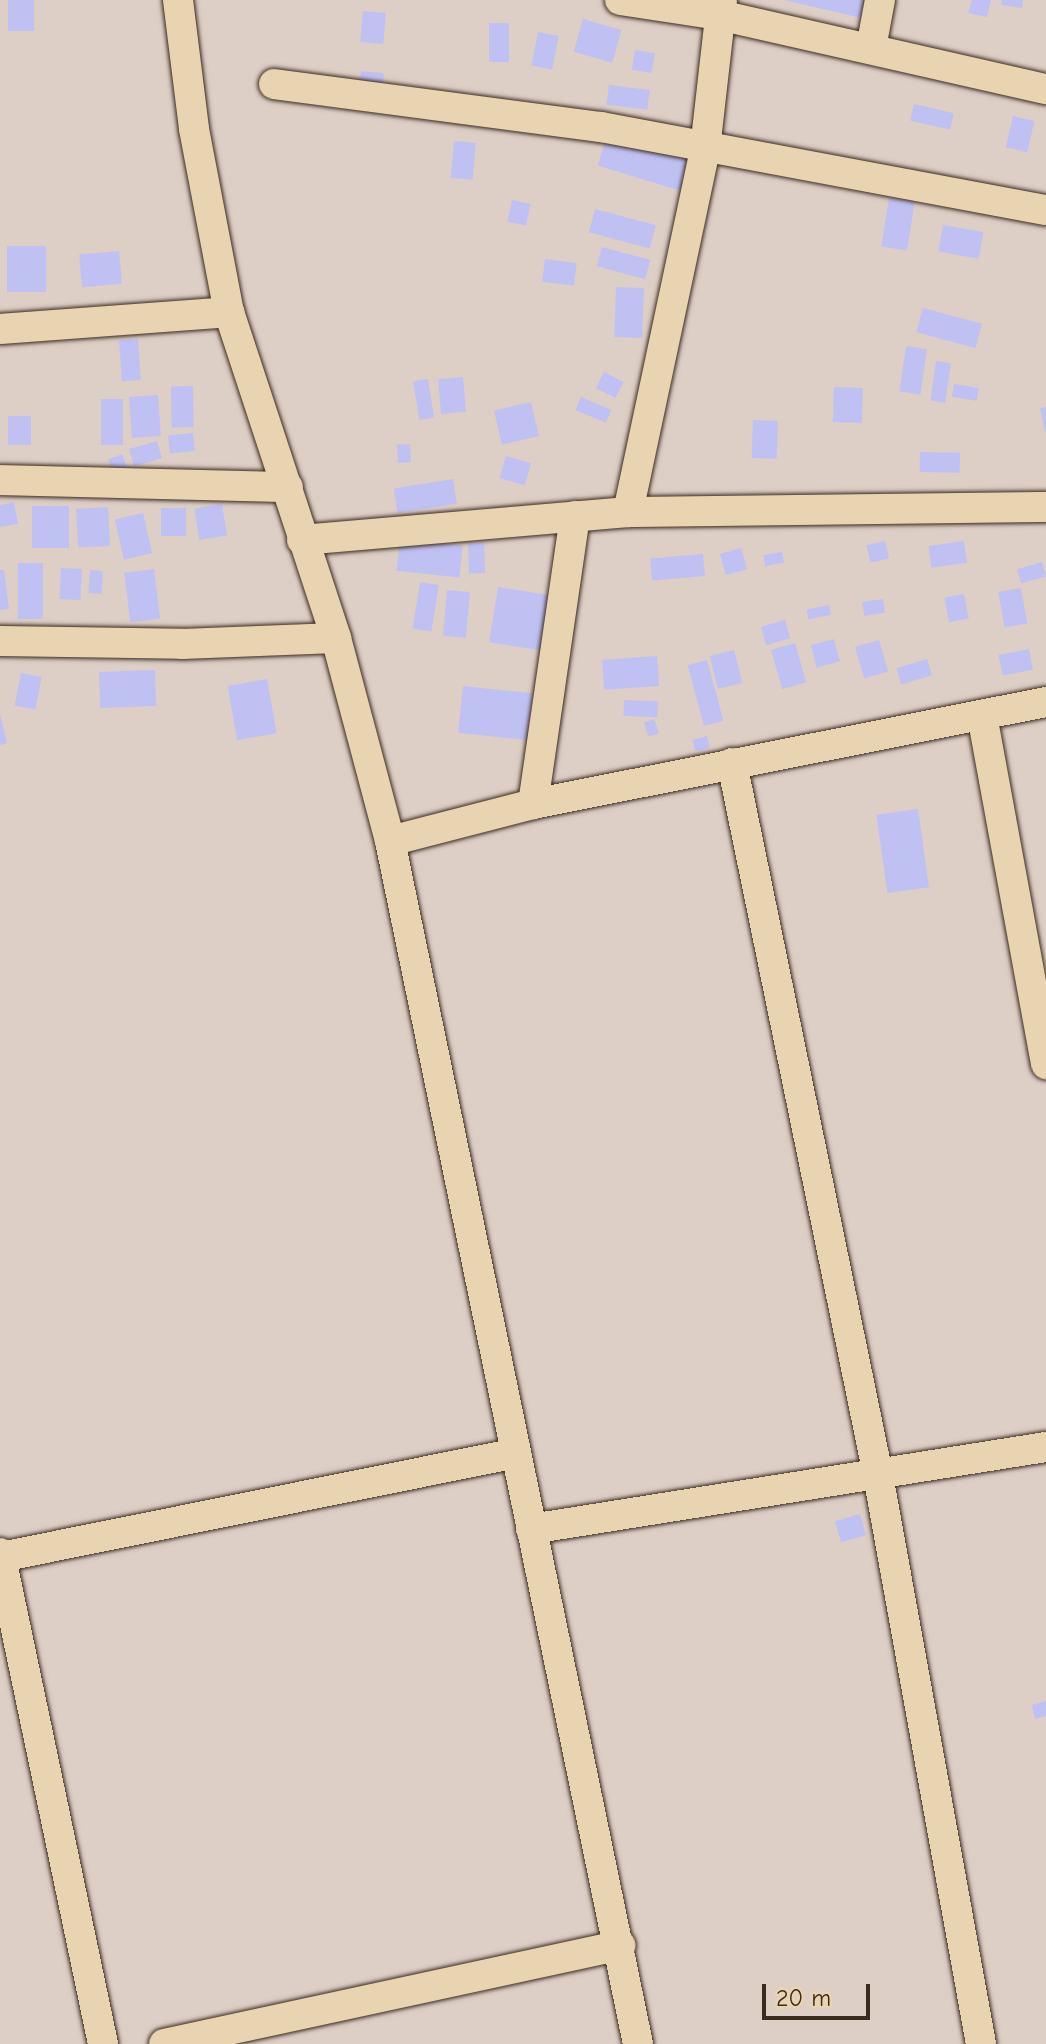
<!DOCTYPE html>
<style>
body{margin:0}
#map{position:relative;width:1046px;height:2044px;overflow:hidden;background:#ddcec6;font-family:"Comic Neue",sans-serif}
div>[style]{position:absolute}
.building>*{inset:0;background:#c0c1f3;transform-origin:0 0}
.roads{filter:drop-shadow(0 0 2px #3b2a1e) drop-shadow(0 0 2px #3b2a1e)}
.minor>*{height:30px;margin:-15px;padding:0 15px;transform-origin:15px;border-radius:15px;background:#e9d4b2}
span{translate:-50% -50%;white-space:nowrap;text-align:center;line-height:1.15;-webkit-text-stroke:7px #e9d4b2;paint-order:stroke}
.scale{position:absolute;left:762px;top:1984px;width:108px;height:36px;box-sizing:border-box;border:4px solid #3b2a1e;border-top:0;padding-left:10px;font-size:24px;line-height:28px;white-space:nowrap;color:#3b2a1e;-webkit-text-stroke:6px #e9d4b2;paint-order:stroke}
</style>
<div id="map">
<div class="building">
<i style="left:8px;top:0;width:26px;height:31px"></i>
<i style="clip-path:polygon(784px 0,865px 0,861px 18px)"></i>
<i style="clip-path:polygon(972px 0,991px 0,987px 17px,968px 13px)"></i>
<i style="clip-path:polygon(1002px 0,1023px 0,1022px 8px,1001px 5px)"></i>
<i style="left:363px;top:11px;width:23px;height:31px;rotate:5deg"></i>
<i style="left:583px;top:19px;width:40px;height:34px;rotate:16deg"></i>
<i style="left:489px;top:23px;width:20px;height:39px"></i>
<i style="left:538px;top:32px;width:21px;height:34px;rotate:11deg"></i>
<i style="left:635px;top:50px;width:20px;height:20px;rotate:9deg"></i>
<i style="left:361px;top:71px;width:23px;height:23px;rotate:5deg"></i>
<i style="left:609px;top:85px;width:41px;height:20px;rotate:7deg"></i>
<i style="left:914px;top:104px;width:41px;height:17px;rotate:13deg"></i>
<i style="left:1013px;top:116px;width:22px;height:32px;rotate:13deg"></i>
<i style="left:608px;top:132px;width:87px;height:35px;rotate:17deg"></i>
<i style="left:454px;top:141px;width:22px;height:37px;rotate:5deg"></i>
<i style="left:889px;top:198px;width:26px;height:49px;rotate:9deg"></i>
<i style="left:512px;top:200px;width:19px;height:22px;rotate:12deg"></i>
<i style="left:595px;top:209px;width:63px;height:24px;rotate:15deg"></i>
<i style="left:943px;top:225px;width:41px;height:27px;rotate:10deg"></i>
<i style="left:7px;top:246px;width:39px;height:46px"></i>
<i style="left:602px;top:247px;width:50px;height:20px;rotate:15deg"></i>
<i style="left:119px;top:251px;width:33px;height:40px;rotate:85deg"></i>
<i style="left:545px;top:259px;width:32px;height:23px;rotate:7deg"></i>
<i style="left:616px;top:287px;width:28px;height:50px;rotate:2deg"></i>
<i style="left:923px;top:308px;width:61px;height:25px;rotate:15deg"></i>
<i style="left:138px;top:339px;width:41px;height:19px;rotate:86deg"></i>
<i style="left:906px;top:346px;width:21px;height:46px;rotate:8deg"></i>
<i style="left:936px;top:361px;width:15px;height:40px;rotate:8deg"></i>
<i style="left:604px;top:372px;width:22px;height:18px;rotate:27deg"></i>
<i style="left:463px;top:377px;width:35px;height:25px;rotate:85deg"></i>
<i style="left:428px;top:379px;width:39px;height:15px;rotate:81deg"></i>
<i style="left:954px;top:384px;width:25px;height:13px;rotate:9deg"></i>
<i style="left:193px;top:386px;width:41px;height:22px;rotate:89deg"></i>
<i style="left:834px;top:387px;width:29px;height:35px;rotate:2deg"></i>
<i style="left:158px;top:395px;width:41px;height:29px;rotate:86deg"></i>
<i style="left:581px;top:397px;width:33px;height:14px;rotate:23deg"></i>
<i style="left:101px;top:399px;width:22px;height:46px"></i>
<i style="left:531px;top:402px;width:35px;height:38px;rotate:77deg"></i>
<i style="clip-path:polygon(1046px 407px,1046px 432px,1045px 432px,1040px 408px)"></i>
<i style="left:8px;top:416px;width:23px;height:29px"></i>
<i style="left:753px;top:420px;width:25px;height:38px;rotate:2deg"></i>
<i style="left:193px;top:433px;width:18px;height:25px;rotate:84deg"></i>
<i style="left:157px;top:441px;width:18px;height:29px;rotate:74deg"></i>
<i style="left:410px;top:444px;width:18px;height:13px;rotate:87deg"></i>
<i style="left:920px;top:452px;width:40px;height:20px;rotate:1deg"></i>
<i style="left:122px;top:454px;width:14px;height:15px;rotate:69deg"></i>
<i style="left:506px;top:456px;width:26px;height:23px;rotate:16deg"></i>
<i style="left:453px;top:479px;width:25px;height:60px;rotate:81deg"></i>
<i style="clip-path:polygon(14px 502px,18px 524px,0 527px,0 505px)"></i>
<i style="left:222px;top:504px;width:32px;height:28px;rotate:81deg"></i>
<i style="left:32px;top:506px;width:37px;height:42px"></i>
<i style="left:108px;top:507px;width:39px;height:32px;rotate:87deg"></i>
<i style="left:161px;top:508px;width:25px;height:28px"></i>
<i style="left:143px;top:513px;width:41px;height:29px;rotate:77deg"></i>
<i style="left:400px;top:539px;width:63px;height:32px;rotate:6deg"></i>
<i style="left:885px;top:541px;width:18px;height:19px;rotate:77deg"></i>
<i style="left:964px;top:541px;width:22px;height:36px;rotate:82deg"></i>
<i style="left:484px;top:543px;width:30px;height:16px;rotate:88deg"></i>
<i style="left:741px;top:548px;width:22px;height:22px;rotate:74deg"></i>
<i style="left:782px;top:552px;width:11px;height:19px;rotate:80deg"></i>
<i style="left:703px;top:554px;width:22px;height:53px;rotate:85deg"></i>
<i style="left:1042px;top:562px;width:15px;height:26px;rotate:74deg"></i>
<i style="left:18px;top:563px;width:25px;height:56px"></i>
<i style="left:61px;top:568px;width:21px;height:31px;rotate:3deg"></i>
<i style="left:154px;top:569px;width:50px;height:30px;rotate:83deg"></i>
<i style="clip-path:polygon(0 570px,4px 570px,9px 609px,0 610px)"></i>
<i style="left:90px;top:570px;width:13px;height:23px;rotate:4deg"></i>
<i style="left:420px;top:582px;width:19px;height:47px;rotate:9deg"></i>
<i style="left:498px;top:587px;width:57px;height:56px;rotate:9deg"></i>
<i style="left:1021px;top:588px;width:36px;height:23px;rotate:80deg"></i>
<i style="left:447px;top:590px;width:23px;height:46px;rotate:5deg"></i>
<i style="left:964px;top:594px;width:25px;height:20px;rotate:79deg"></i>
<i style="left:883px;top:599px;width:14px;height:21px;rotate:82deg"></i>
<i style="left:829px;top:605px;width:10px;height:23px;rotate:79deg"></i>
<i style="left:785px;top:620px;width:19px;height:25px;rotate:74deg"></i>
<i style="left:834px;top:639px;width:23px;height:24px;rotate:75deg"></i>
<i style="left:879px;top:640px;width:33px;height:25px;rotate:74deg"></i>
<i style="left:795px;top:643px;width:41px;height:25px;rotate:74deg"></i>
<i style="left:1029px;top:649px;width:21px;height:31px;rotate:79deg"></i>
<i style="left:734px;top:650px;width:34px;height:25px;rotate:76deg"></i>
<i style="left:657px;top:656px;width:30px;height:55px;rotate:86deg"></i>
<i style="left:927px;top:659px;width:17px;height:32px;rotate:73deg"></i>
<i style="left:707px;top:660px;width:63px;height:20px;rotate:75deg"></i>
<i style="left:155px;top:670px;width:36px;height:56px;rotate:88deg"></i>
<i style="left:21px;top:673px;width:21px;height:33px;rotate:11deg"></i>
<i style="left:267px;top:679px;width:55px;height:40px;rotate:80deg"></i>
<i style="left:463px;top:686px;width:70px;height:47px;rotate:6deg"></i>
<i style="left:624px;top:700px;width:34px;height:16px;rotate:2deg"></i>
<i style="clip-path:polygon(0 714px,7px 743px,0 745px)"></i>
<i style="left:654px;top:719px;width:15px;height:11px;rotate:70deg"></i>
<i style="left:707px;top:736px;width:12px;height:15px;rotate:76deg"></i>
<i style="left:918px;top:809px;width:79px;height:42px;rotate:82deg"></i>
<i style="left:860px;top:1514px;width:22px;height:26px;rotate:74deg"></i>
<i style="clip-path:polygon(1046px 1701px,1046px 1716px,1035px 1719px,1032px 1705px)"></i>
</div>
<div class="roads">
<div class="minor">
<i style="left:178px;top:0;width:130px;rotate:82.9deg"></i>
<i style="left:194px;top:129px;width:186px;rotate:79.2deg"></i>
<i style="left:229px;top:312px;width:343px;rotate:71.8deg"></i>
<i style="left:336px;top:638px;width:210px;rotate:75.1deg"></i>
<i style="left:390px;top:841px;width:1228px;rotate:78.35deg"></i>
<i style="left:620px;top:0;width:100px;rotate:8.6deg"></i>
<i style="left:719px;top:15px;width:335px;rotate:12.8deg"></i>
<i style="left:871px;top:48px;width:49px;rotate:-79.4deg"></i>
<i style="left:274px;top:84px;width:330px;rotate:7.5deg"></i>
<i style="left:601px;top:127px;width:453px;rotate:10.6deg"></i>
<i style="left:0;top:329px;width:230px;rotate:-4.2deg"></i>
<i style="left:0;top:480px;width:288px;rotate:1.4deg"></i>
<i style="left:628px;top:512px;width:371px;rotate:-78deg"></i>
<i style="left:705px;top:149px;width:150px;rotate:-83.5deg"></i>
<i style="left:302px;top:540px;width:327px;rotate:-4.9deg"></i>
<i style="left:628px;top:512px;width:418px;rotate:-0.7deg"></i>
<i style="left:0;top:641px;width:182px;rotate:0.9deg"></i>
<i style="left:182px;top:644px;width:154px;rotate:-2.2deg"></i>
<i style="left:982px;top:715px;width:355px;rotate:79.6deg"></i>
<i style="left:732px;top:763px;width:727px;rotate:78.41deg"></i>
<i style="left:878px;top:1475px;width:578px;rotate:79.74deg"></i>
<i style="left:533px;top:804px;width:291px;rotate:-81.7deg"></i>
<i style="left:390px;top:841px;width:148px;rotate:-14.5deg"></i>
<i style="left:533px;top:804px;width:523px;rotate:-11.25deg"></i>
<i style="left:531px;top:1529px;width:521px;rotate:-9.05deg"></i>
<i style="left:0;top:1553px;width:502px;rotate:78.15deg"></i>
<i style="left:1px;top:1557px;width:521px;rotate:-11.4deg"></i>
<i style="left:164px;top:2044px;width:467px;rotate:-12.2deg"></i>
</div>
</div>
<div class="scale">20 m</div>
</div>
